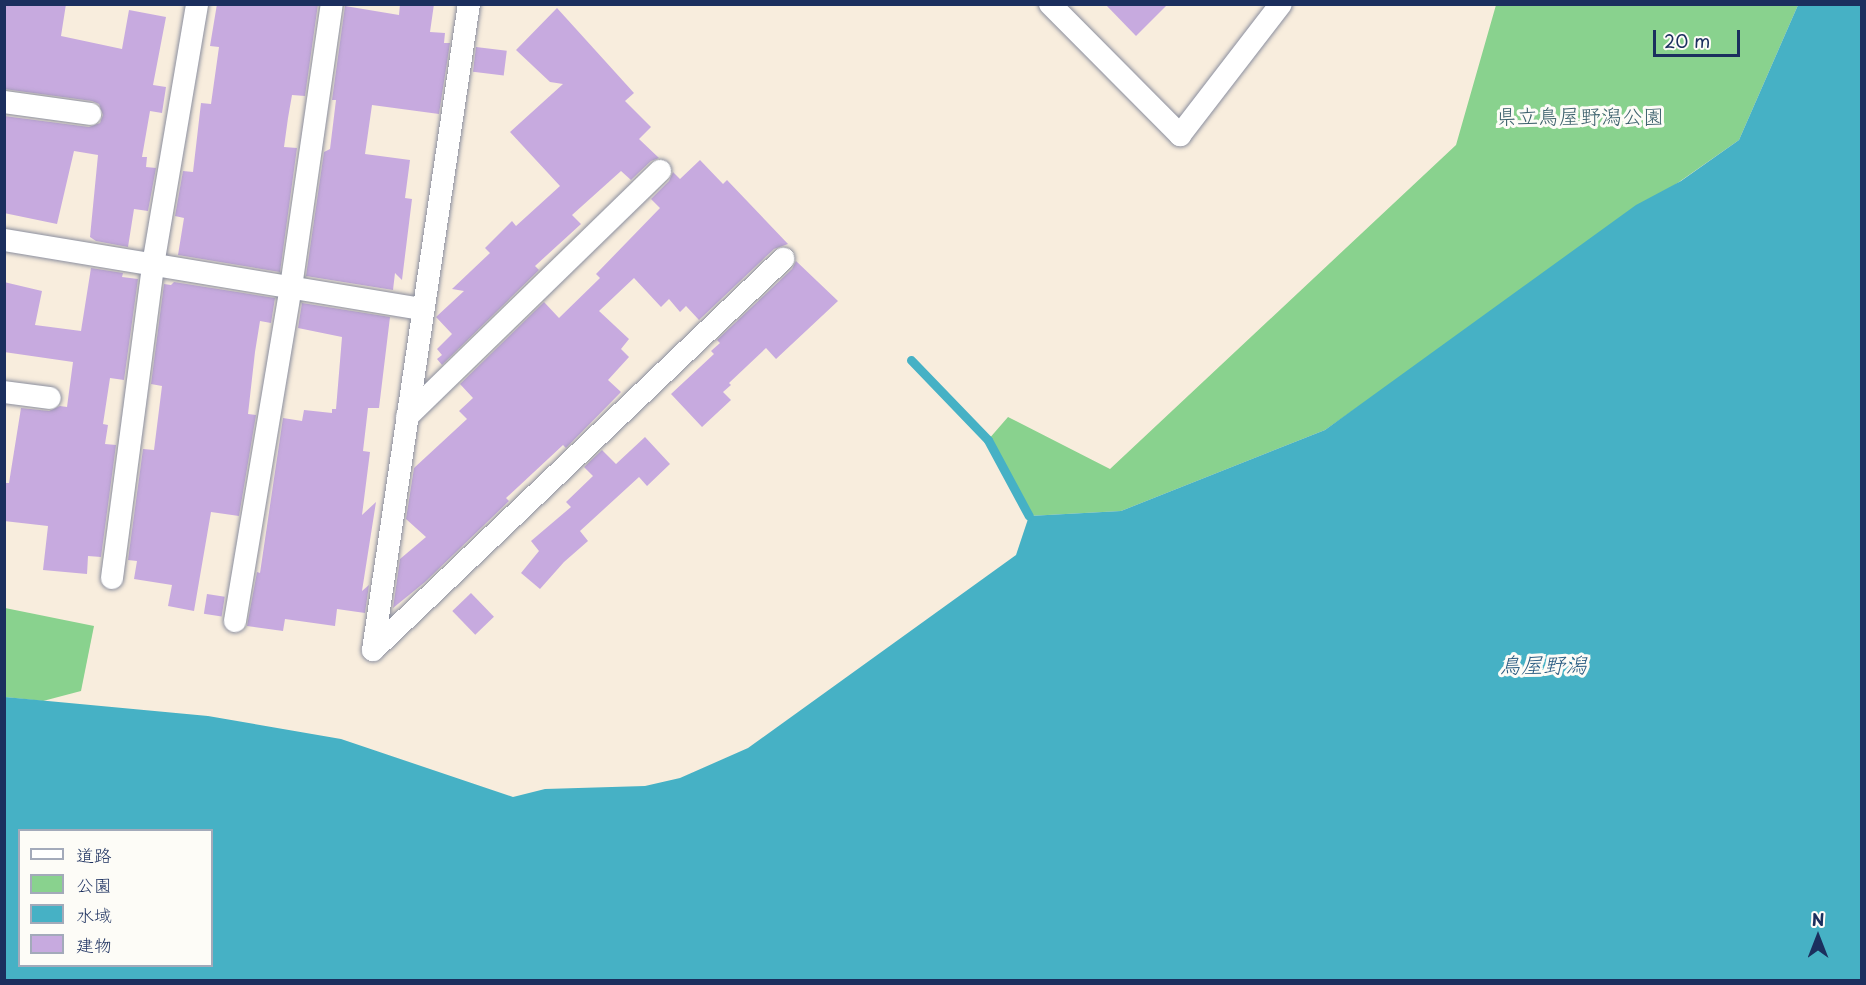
<!DOCTYPE html>
<meta charset="utf-8">
<style>
body{margin:0}
#map{position:relative;width:1866px;height:985px;overflow:hidden;background:#f8eddd;font-family:"Playpen Sans","Klee One",sans-serif}
div>[style]{position:absolute}
.green>*{inset:0;background:#89d28e}
.water>*{inset:0;background:#46b1c5}
.stream>*{height:9px;margin:-4.5px;padding:0 4.5px;transform-origin:4.5px;border-radius:4.5px;background:#46b1c5}
.building>*{inset:0;background:#c7aadf;transform-origin:0 0}
.roads{filter:drop-shadow(0 0 2px #8a8e9e) drop-shadow(0 0 2px #8a8e9e)}
.street>*{height:22px;margin:-11px;padding:0 11px;transform-origin:11px;border-radius:11px;background:#fff}
span{translate:-50% -50%;white-space:nowrap;text-align:center;line-height:1.15;-webkit-text-stroke:6px #fdfcf7;paint-order:stroke}
.park-label{font-size:21px;color:#3c606c}
.water-label{font-size:22px;color:#2a5c82;font-style:italic}
.frame{position:absolute;inset:0;border:6px solid #1b2f5e;pointer-events:none}
.legend{position:absolute;left:18px;top:829px;width:195px;height:138px;box-sizing:border-box;background:#fdfcf7;border:2px solid #a3aaba;margin:0;padding:8px 10px;list-style:none;font-size:18px;color:#1b2f5e}
.legend li{display:flex;align-items:center;gap:12px;height:30px}
.legend b{width:30px;border:2px solid #a3aaba}
.north{position:absolute;left:1788px;top:907px;width:60px;height:60px;-webkit-text-stroke:4px #fdfcf7;paint-order:stroke;rotate:0deg;font-size:16px;font-weight:700;line-height:24px;text-align:center;color:#1b2f5e}
.north::after{content:'';display:block;margin:auto;width:21px;height:27px;background:#1b2f5e;clip-path:polygon(50% 0,100% 100%,50% 72%,0 100%)}
.scale{position:absolute;left:1653px;top:30px;width:87px;height:27px;box-sizing:border-box;border:3px solid #1b2f5e;border-top:0;padding-left:8px;font-size:18px;line-height:21px;white-space:nowrap;color:#1b2f5e;-webkit-text-stroke:4px #fdfcf7;paint-order:stroke}
</style>
<div id="map">
<div class="green">
<i style="clip-path:polygon(1496px 5px,1798px 5px,1739px 140px,1325px 430px,1121px 511px,1029px 516px,988px 440px,1008px 417px,1110px 469px,1456px 145px)"></i>
<i style="clip-path:polygon(5px 608px,94px 626px,81px 691px,43px 701px,5px 697px)"></i>
</div>
<div class="water">
<i style="clip-path:polygon(evenodd,1798px 5px,1861px 5px,1861px 980px,5px 980px,5px 697px,208px 716px,341px 739px,513px 797px,545px 789px,645px 786px,680px 778px,748px 748px,1016px 555px,1029px 516px,1121px 511px,1325px 430px,1636px 205px,1681px 181px,1739px 140px,1798px 5px,20px 830px,212px 830px,212px 966px,20px 966px,20px 830px)"></i>
</div>
<div class="stream">
<i style="left:911px;top:360px;width:111px;rotate:46.1deg"></i>
<i style="left:988px;top:440px;width:86px;rotate:61.7deg"></i>
</div>
<div class="building">
<i style="clip-path:polygon(4px 4px,66px 4px,61px 36px,122px 49px,129px 10px,166px 17px,153px 85px,166px 87px,162px 113px,150px 111px,142px 157px,147px 157px,146px 167px,156px 168px,148px 211px,134px 209px,128px 247px,96px 241px,90px 237px,98px 155px,74px 151px,57px 224px,4px 213px,4px 116px,89px 127px,100px 123px,103px 115px,99px 104px,92px 101px,4px 89px)"></i>
<i style="clip-path:polygon(217px 4px,318px 4px,305px 96px,292px 95px,288px 118px,284px 147px,297px 148px,280px 272px,178px 255px,184px 218px,175px 216px,183px 171px,193px 172px,201px 103px,211px 104px,219px 47px,210px 46px)"></i>
<i style="clip-path:polygon(400px 4px,434px 4px,430px 32px,445px 33px,444px 43px,450px 43px,439px 114px,372px 105px,365px 154px,410px 160px,405px 198px,412px 199px,402px 280px,395px 273px,393px 290px,306px 276px,324px 152px,330px 149px,336px 100px,332px 100px,345px 6px,399px 15px)"></i>
<i style="clip-path:polygon(1105px 4px,1168px 4px,1136px 36px)"></i>
<i style="clip-path:polygon(557px 8px,634px 93px,625px 101px,651px 127px,639px 139px,659px 158px,651px 161px,631px 180px,621px 171px,572px 215px,581px 224px,535px 266px,539px 270px,442px 365px,437px 359px,442px 355px,437px 349px,452px 334px,436px 317px,464px 291px,452px 289px,490px 253px,485px 248px,512px 221px,516px 226px,560px 186px,510px 132px,563px 84px,550px 82px,516px 50px)"></i>
<i style="left:476px;top:47px;width:31px;height:25px;rotate:7deg"></i>
<i style="clip-path:polygon(700px 160px,723px 184px,727px 180px,788px 244px,774px 249px,699px 320px,686px 306px,680px 312px,669px 299px,661px 307px,634px 278px,599px 311px,629px 339px,621px 349px,629px 357px,608px 380px,621px 392px,566px 448px,563px 445px,506px 498px,509px 501px,425px 582px,393px 608px,400px 559px,426px 537px,406px 519px,414px 468px,467px 419px,459px 411px,473px 398px,460px 384px,544px 302px,559px 318px,600px 278px,596px 274px,660px 208px,651px 199px,669px 181px,673px 172px,680px 179px)"></i>
<i style="clip-path:polygon(796px 261px,838px 301px,776px 359px,766px 348px,729px 383px,731px 385px,723px 392px,731px 400px,702px 427px,671px 394px,714px 354px,711px 351px,720px 343px,717px 340px,792px 269px)"></i>
<i style="clip-path:polygon(91px 268px,123px 273px,122px 277px,138px 279px,124px 380px,110px 378px,103px 424px,108px 425px,105px 444px,116px 445px,101px 557px,88px 556px,87px 574px,43px 570px,48px 526px,4px 521px,4px 483px,9px 483px,21px 408px,49px 411px,60px 406px,67px 407px,73px 362px,4px 352px,4px 282px,42px 291px,35px 325px,81px 331px)"></i>
<i style="clip-path:polygon(174px 282px,275px 298px,271px 323px,260px 321px,255px 352px,248px 414px,256px 415px,239px 516px,211px 512px,194px 611px,168px 606px,172px 585px,134px 579px,137px 561px,128px 560px,143px 449px,154px 450px,162px 386px,151px 384px,164px 284px,171px 285px)"></i>
<i style="clip-path:polygon(302px 303px,390px 317px,379px 408px,368px 408px,363px 451px,370px 452px,362px 515px,376px 502px,362px 591px,369px 585px,365px 613px,337px 609px,335px 626px,285px 619px,283px 631px,247px 626px,257px 572px,260px 573px,283px 418px,302px 421px,304px 410px,332px 413px,332px 409px,336px 409px,342px 337px,298px 328px)"></i>
<i style="clip-path:polygon(645px 437px,670px 464px,647px 486px,639px 477px,580px 531px,588px 541px,564px 562px,540px 589px,521px 573px,539px 551px,531px 541px,571px 507px,566px 502px,593px 476px,584px 467px,602px 450px,616px 464px)"></i>
<i style="left:471px;top:593px;width:33px;height:26px;rotate:46deg"></i>
<i style="left:207px;top:594px;width:18px;height:20px;rotate:9deg"></i>
</div>
<div class="roads">
<div class="street">
<i style="left:1050px;top:4px;width:185px;rotate:45.2deg"></i>
<i style="left:1180px;top:135px;width:165px;rotate:-52.4deg"></i>
<i style="left:4px;top:102px;width:87px;rotate:7.9deg"></i>
<i style="left:4px;top:240px;width:425px;rotate:9.4deg"></i>
<i style="left:4px;top:392px;width:46px;rotate:7.4deg"></i>
<i style="left:407px;top:417px;width:353px;rotate:-44.2deg"></i>
<i style="left:112px;top:578px;width:316px;rotate:-82.5deg"></i>
<i style="left:153px;top:265px;width:265px;rotate:-80.4deg"></i>
<i style="left:235px;top:621px;width:339px;rotate:-80.5deg"></i>
<i style="left:291px;top:287px;width:286px;rotate:-81.8deg"></i>
<i style="left:373px;top:650px;width:653px;rotate:-81.55deg"></i>
<i style="left:373px;top:650px;width:567px;rotate:-43.64deg"></i>
</div>
</div>
<div class="park-label">
<span style="left:1580px;top:115px">県立鳥屋野潟公園</span>
</div>
<div class="water-label">
<span style="left:1543px;top:664px">鳥屋野潟</span>
</div>
<div class="frame"></div>
<ul class="legend">
<li><b style="height:8px;background:#fff"></b>道路</li>
<li><b style="height:16px;background:#89d28e"></b>公園</li>
<li><b style="height:16px;background:#46b1c5"></b>水域</li>
<li><b style="height:16px;background:#c7aadf"></b>建物</li>
</ul>
<div class="north">N</div>
<div class="scale">20 m</div>
</div>
